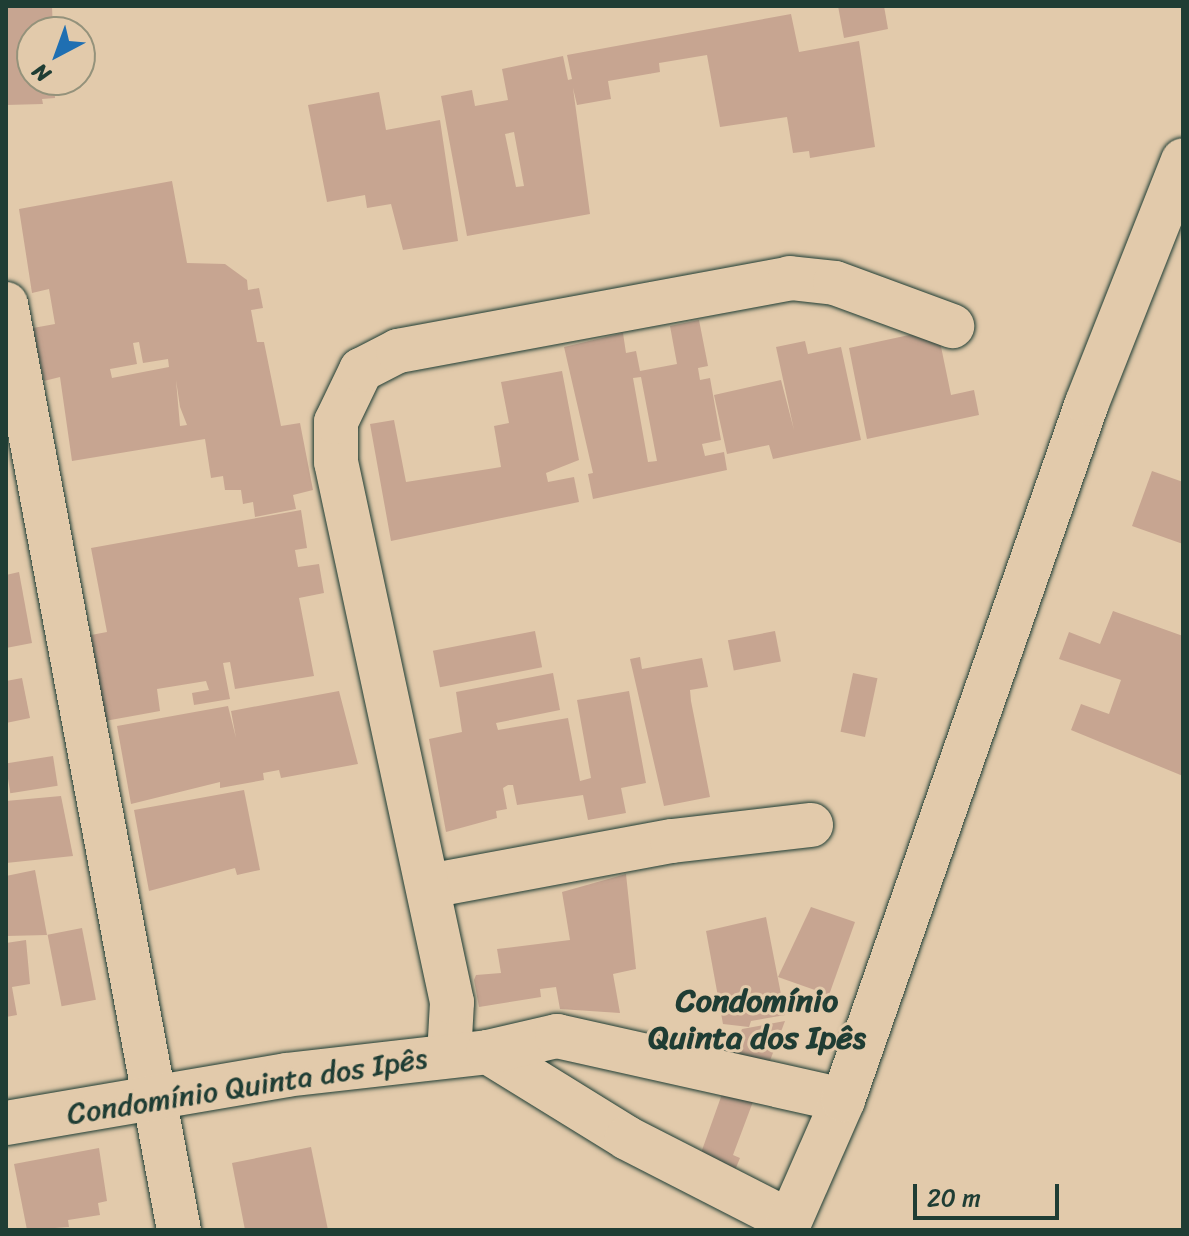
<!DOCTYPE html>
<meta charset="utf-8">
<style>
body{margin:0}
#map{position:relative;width:1189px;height:1236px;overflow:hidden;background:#e2caab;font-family:Sriracha,sans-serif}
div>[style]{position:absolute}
.building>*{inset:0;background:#c7a591;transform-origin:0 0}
.roads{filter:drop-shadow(0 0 2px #1f3d34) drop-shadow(0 0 2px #1f3d34)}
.minor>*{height:44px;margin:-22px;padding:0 22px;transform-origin:22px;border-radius:22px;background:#e2caab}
.tertiary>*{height:44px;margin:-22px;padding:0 22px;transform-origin:22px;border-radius:22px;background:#e2caab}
span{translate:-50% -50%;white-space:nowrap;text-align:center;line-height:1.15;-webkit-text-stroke:6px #e2caab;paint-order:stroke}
.street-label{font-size:30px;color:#1f3d34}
.neighbourhood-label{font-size:32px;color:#1f3d34;font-weight:700}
.frame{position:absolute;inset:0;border:8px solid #1f3d34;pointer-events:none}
.north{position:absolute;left:16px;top:16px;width:80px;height:80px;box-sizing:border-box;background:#e2caab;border:2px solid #94927b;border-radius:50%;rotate:221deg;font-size:22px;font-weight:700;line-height:32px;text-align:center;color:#1f3d34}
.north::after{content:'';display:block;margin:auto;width:28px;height:36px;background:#1f6fb2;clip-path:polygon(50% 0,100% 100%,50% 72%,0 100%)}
.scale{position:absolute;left:913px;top:1184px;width:146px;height:36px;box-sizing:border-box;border:4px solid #1f3d34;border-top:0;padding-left:10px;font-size:24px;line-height:28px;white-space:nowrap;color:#1f3d34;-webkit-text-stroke:6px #e2caab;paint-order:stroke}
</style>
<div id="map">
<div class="building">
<i style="clip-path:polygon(6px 6px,52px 6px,53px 32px,32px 32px,32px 80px,54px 80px,55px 98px,42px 99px,43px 104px,6px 105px)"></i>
<i style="clip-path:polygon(838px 6px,884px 6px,888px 29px,844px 38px)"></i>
<i style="clip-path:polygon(evenodd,791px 14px,799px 52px,859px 41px,875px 147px,810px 158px,809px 151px,793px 153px,787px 117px,720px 127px,707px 55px,659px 63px,660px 72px,608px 81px,611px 99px,577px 105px,573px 88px,590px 214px,467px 236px,441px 96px,472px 90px,475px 106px,508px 100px,502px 69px,563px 56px,568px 80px,572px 79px,567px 55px,791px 14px,514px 132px,524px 186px,516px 187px,505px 134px,514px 132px)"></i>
<i style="clip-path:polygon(379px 92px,386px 130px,440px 120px,458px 241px,403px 250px,391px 204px,367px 208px,365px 195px,327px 202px,308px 105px)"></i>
<i style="clip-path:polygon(evenodd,172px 181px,187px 263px,225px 264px,247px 280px,248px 290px,259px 288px,263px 308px,251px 310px,257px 342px,264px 342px,281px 426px,300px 423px,313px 490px,293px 495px,296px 509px,255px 517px,253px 502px,243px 504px,241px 490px,225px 490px,223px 476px,211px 478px,205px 439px,72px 461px,60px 377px,44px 381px,33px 328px,55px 324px,49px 289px,32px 293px,19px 209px,172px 181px,139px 342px,143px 363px,168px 359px,169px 367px,112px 378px,110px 369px,137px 364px,133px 343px,139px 342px,172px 181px,176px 380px,180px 407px,187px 425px,180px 426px,176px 380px)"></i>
<i style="clip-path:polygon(evenodd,699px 320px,708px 366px,698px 368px,700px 380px,710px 378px,721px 440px,702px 444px,705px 456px,724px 452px,727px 470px,593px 499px,588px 474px,593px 473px,564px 347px,623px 333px,626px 353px,636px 351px,640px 371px,677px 364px,670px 326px,699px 320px,641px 377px,657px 461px,648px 462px,633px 378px,641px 377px)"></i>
<i style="clip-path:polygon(923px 332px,939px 337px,951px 395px,974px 390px,979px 415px,867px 439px,849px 348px)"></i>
<i style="clip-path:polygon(805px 341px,808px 354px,841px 347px,861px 440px,773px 459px,769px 445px,727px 454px,714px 395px,781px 380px,794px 430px,776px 347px)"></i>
<i style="clip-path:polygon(562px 371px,579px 460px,546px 473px,548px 482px,574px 477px,579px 502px,391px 541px,370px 424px,394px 420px,406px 482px,495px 468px,501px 467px,494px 426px,509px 423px,501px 382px)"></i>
<i style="clip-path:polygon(1152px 471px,1183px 482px,1183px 544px,1132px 526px)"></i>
<i style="clip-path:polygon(301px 510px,307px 548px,295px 550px,298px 567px,319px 564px,324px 593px,299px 598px,314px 676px,235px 689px,230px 662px,223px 663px,230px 699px,194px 705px,192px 693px,209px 690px,206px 681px,157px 689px,160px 711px,105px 721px,91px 635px,107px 632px,91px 548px)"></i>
<i style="clip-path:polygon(19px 572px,32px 643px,6px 648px,6px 575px)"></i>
<i style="clip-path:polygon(1113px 611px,1183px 636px,1183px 776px,1071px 730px,1081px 704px,1109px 714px,1121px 680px,1059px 659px,1069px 632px,1100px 644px)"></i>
<i style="left:535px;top:631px;width:37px;height:104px;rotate:79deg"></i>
<i style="left:775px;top:631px;width:31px;height:48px;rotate:79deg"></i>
<i style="clip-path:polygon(640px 657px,642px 669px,702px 658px,708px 687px,690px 690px,691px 701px,710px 797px,664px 806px,630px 659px)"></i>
<i style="clip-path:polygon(553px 673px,560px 710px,496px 723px,498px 730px,568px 718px,580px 781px,591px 778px,577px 700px,629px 691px,646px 783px,621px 788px,626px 813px,588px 820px,583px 795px,517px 805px,513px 785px,508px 785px,503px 788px,507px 809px,496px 811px,497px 818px,446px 832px,429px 739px,462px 732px,456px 692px)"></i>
<i style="left:853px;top:673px;width:25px;height:60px;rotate:12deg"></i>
<i style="clip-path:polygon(22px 678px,30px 718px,6px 723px,6px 681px)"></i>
<i style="clip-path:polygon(339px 691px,358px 764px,281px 778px,279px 770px,263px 773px,264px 780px,220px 788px,220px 782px,131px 804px,117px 726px,228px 706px,236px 738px,231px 711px)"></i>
<i style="left:53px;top:756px;width:30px;height:48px;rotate:81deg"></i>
<i style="clip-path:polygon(244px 790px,260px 870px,237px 875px,235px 868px,149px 891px,134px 810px)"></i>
<i style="clip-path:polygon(61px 796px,73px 856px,6px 863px,6px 801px)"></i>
<i style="clip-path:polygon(35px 870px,47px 935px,6px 936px,6px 876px)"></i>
<i style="clip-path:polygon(626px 874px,636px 969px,613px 974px,620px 1013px,560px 1009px,556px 987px,540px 989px,541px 997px,479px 1007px,474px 980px,476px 975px,501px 973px,497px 949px,570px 940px,562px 892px)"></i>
<i style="clip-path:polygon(811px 907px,855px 922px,829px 995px,778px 977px)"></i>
<i style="clip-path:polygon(766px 917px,785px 1015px,751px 1021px,749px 1027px,723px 1024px,706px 931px)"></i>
<i style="left:82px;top:928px;width:73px;height:35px;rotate:79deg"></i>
<i style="clip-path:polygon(26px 940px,30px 984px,12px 987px,17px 1015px,6px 1017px,6px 943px)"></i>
<i style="clip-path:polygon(785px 1021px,763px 1079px,728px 1066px,742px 1029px)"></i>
<i style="clip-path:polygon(727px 1080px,757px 1091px,733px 1155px,740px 1158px,731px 1180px,696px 1167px)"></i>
<i style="clip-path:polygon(311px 1147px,328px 1230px,245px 1230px,232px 1163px)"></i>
<i style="clip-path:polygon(99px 1148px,107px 1201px,98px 1203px,100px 1215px,68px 1220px,69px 1227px,27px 1230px,14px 1164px)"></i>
</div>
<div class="roads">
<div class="minor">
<i style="left:6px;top:304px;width:942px;rotate:79.42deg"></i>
<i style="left:429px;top:886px;width:247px;rotate:-10.5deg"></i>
<i style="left:672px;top:841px;width:140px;rotate:-6.6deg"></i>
<i style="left:488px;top:1052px;width:163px;rotate:31.7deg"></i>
<i style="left:627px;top:1138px;width:182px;rotate:27.1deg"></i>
<i style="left:449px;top:1056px;width:54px;rotate:-86.8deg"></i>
<i style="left:452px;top:1002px;width:552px;rotate:-102.12deg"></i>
<i style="left:336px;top:462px;width:40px;rotate:-90deg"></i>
<i style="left:336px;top:422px;width:58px;rotate:-64.3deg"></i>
<i style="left:361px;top:370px;width:42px;rotate:-27.2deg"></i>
<i style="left:398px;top:351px;width:399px;rotate:-10.5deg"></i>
<i style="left:790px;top:278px;width:45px;rotate:6.3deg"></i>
<i style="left:835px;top:283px;width:125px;rotate:20.2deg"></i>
<i style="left:6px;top:1123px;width:284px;rotate:-9.7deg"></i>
<i style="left:286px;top:1075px;width:203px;rotate:-6.5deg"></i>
<i style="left:488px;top:1052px;width:71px;rotate:-13.1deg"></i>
<i style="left:557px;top:1036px;width:293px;rotate:12.6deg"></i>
</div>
<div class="tertiary">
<i style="left:786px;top:1230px;width:142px;rotate:-66.3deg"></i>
<i style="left:843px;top:1100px;width:738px;rotate:-70.71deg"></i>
<i style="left:1087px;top:403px;width:261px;rotate:-68.4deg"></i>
</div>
</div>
<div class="street-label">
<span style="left:247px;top:1086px;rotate:-9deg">Condomínio Quinta dos Ipês</span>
</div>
<div class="neighbourhood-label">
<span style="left:757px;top:1020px">Condomínio<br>Quinta dos Ipês</span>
</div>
<div class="frame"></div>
<div class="north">N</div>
<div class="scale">20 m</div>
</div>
